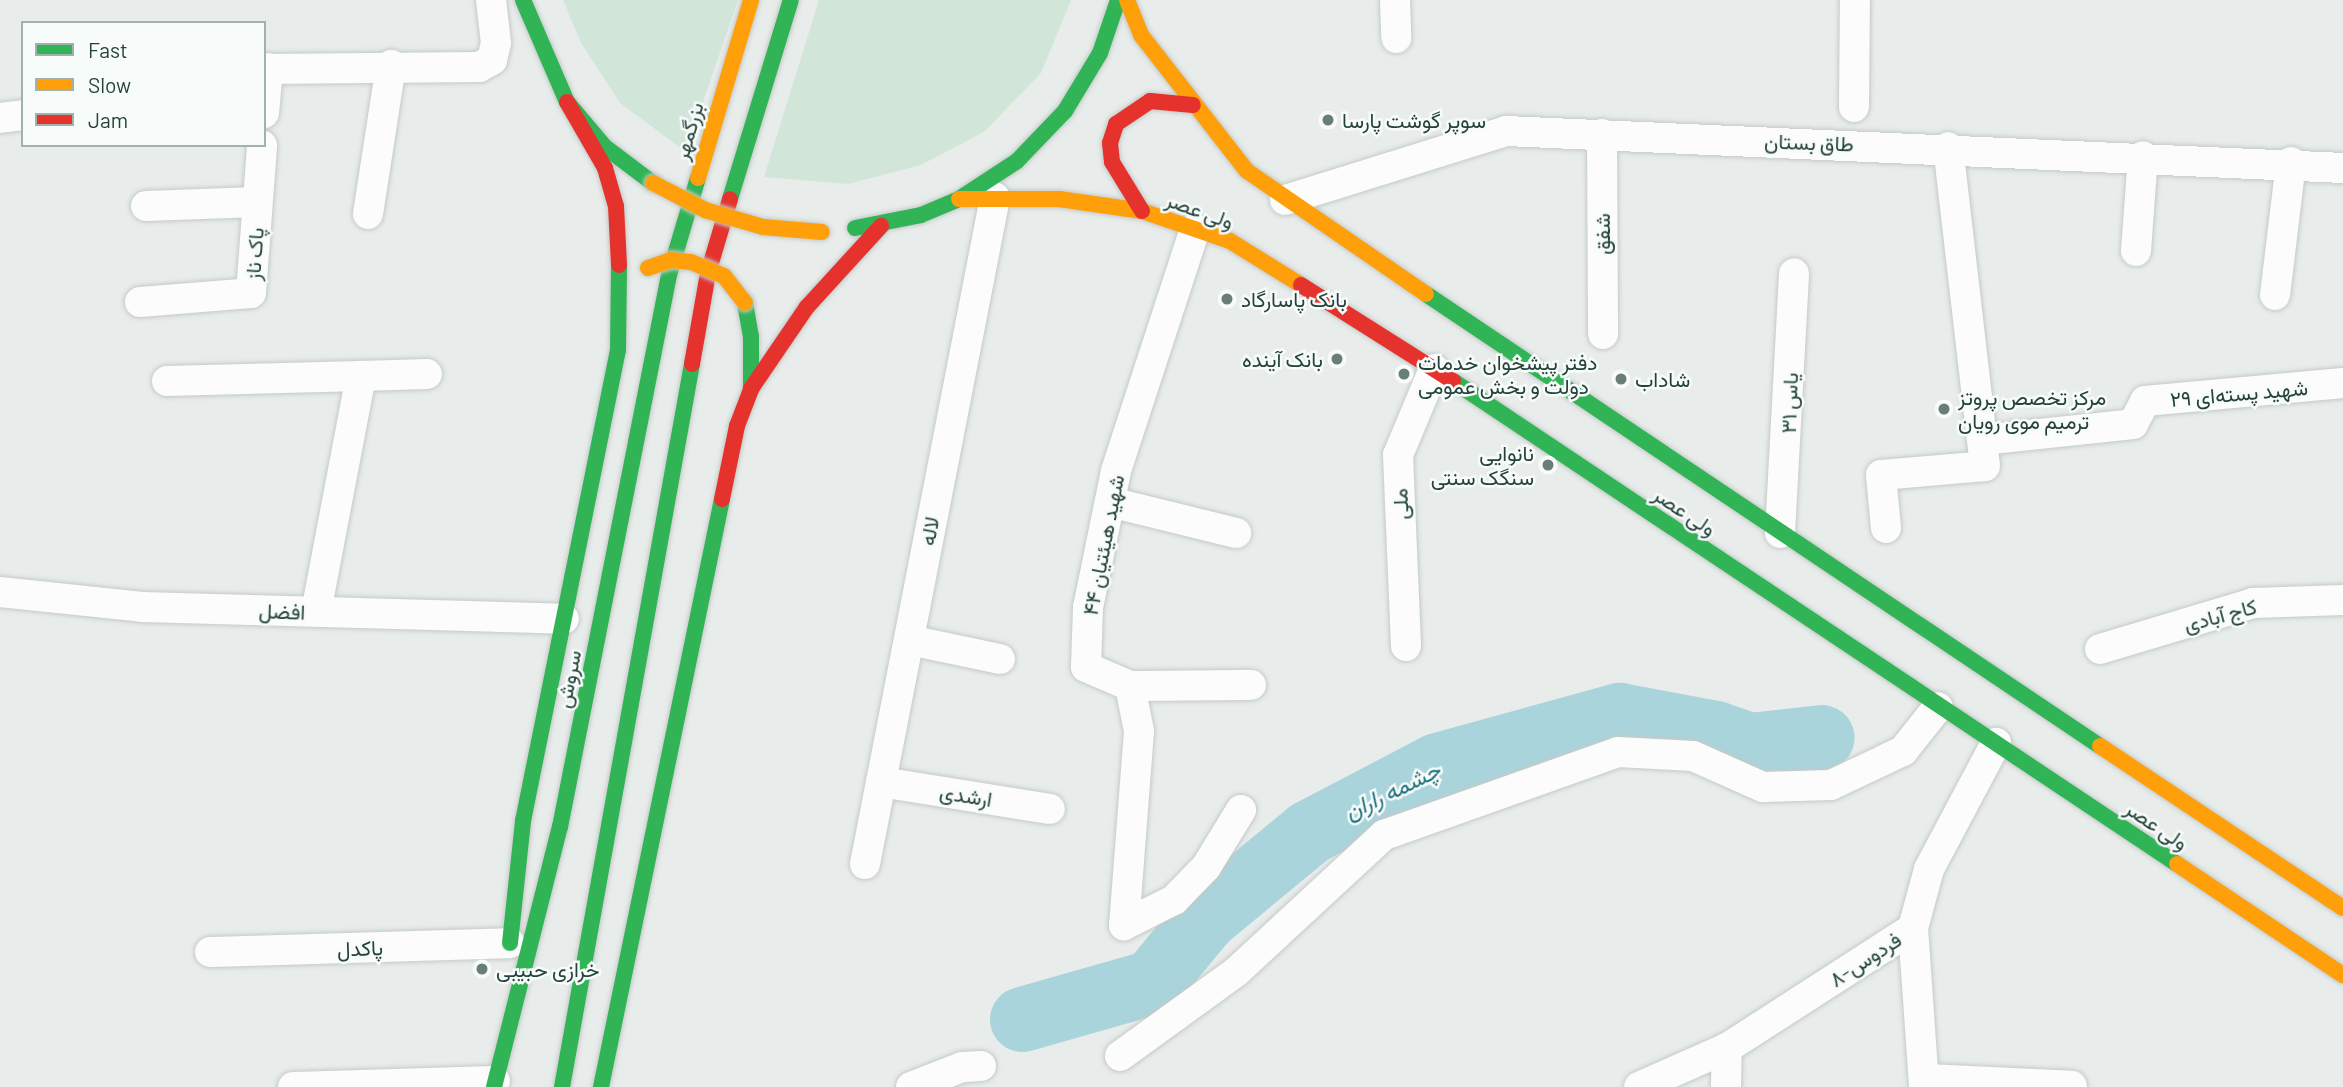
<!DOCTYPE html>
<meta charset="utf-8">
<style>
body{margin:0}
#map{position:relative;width:2343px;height:1087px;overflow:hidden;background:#e8edeb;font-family:Barlow,Vazirmatn,sans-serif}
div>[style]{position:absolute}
.green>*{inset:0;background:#d1e6d8}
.river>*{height:65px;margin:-32.5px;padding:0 32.5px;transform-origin:32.5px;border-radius:32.5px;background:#a9d4db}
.roads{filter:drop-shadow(0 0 2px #c5cac8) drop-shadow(0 0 2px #c5cac8)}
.street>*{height:30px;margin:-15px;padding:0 15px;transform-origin:15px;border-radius:15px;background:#fcfcfc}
.fast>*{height:16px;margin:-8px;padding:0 8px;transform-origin:8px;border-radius:8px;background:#30b455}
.slow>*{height:16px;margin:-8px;padding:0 8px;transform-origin:8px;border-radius:8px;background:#ff9f0a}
.jam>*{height:16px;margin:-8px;padding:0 8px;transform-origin:8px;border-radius:8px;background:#e5322d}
.bridges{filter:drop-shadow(0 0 2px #c3ccc9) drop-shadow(0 0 2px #c3ccc9)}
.slow-bridge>*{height:16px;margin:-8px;padding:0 8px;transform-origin:8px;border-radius:8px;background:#ff9f0a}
.dots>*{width:19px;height:19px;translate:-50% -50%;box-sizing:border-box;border:4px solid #f7fbf9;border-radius:50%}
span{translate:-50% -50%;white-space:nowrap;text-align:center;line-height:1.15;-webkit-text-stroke:5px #f7fbf9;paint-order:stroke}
.poi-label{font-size:21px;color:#24423a}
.left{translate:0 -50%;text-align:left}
.right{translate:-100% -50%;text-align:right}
.street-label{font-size:21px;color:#24423a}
.water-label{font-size:23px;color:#1c6f80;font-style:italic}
.legend{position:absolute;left:21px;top:21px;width:245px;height:126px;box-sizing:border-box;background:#f7fbf9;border:2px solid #a3b1ad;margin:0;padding:9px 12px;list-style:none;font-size:21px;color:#24423a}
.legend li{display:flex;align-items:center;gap:14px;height:35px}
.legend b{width:35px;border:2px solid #a3b1ad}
</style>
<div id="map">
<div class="green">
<i style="clip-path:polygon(563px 0,738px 0,686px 152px,620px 103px,581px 43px)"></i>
<i style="clip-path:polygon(819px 0,1071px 0,1041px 73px,984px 132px,921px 165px,848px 184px,764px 177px)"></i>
</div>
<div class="river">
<i style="left:1022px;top:1019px;width:135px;rotate:-15.9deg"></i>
<i style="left:1152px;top:982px;width:83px;rotate:-50.4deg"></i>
<i style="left:1205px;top:918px;width:135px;rotate:-39.6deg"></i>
<i style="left:1309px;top:832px;width:144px;rotate:-27.6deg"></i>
<i style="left:1437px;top:765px;width:189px;rotate:-15.4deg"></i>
<i style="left:1619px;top:715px;width:98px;rotate:10.6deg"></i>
<i style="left:1715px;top:733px;width:37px;rotate:19deg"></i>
<i style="left:1750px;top:745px;width:72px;rotate:-6.3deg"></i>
</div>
<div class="roads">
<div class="street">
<i style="left:1395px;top:0;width:38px;rotate:88deg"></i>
<i style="left:264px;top:69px;width:215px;rotate:-0.5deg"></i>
<i style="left:479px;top:67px;width:15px;rotate:-28deg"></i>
<i style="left:492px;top:60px;width:17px;rotate:-77deg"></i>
<i style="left:496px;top:43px;width:43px;rotate:-96.6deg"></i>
<i style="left:1854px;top:107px;width:107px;rotate:-89.5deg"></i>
<i style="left:264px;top:113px;width:45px;rotate:-84.9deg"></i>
<i style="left:0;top:118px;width:23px;rotate:-7deg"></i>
<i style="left:1602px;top:134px;width:200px;rotate:89.7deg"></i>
<i style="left:1285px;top:200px;width:232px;rotate:-17.3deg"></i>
<i style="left:1506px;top:131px;width:838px;rotate:2.53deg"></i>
<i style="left:146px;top:206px;width:111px;rotate:-2.1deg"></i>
<i style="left:368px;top:214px;width:151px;rotate:-81.2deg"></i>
<i style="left:1195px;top:229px;width:255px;rotate:108.1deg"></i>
<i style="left:1116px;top:471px;width:139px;rotate:101.6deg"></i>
<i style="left:1088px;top:607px;width:60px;rotate:91.9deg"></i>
<i style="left:1086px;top:667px;width:48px;rotate:23.4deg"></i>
<i style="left:1130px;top:686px;width:46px;rotate:78.7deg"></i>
<i style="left:1139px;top:731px;width:195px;rotate:94.4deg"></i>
<i style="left:1124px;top:925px;width:56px;rotate:-26.6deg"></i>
<i style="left:1174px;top:900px;width:46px;rotate:-45.9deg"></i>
<i style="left:1206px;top:867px;width:67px;rotate:-58.4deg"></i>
<i style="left:2136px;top:251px;width:95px;rotate:-85.8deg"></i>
<i style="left:2275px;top:295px;width:134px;rotate:-83.1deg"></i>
<i style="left:140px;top:302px;width:111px;rotate:-4.6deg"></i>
<i style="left:251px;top:293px;width:148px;rotate:-85.7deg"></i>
<i style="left:361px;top:376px;width:66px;rotate:-1.7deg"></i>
<i style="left:167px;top:381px;width:194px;rotate:-1.5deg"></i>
<i style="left:361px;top:376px;width:240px;rotate:100.8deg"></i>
<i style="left:1982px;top:440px;width:152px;rotate:-6deg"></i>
<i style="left:2133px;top:424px;width:26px;rotate:-62deg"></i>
<i style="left:2145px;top:401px;width:199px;rotate:-5.2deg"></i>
<i style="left:1110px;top:502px;width:130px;rotate:13.8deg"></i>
<i style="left:1886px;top:528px;width:53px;rotate:-95.4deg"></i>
<i style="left:1881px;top:475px;width:104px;rotate:-4.9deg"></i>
<i style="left:1985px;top:466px;width:321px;rotate:-96.6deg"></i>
<i style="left:1780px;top:533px;width:260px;rotate:-86.9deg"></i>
<i style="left:0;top:592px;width:143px;rotate:6deg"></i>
<i style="left:142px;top:607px;width:422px;rotate:1.6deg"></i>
<i style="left:909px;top:640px;width:93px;rotate:11.8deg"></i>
<i style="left:1406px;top:646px;width:191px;rotate:-92.4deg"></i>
<i style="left:1398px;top:455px;width:93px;rotate:-67.3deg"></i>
<i style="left:2100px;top:649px;width:160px;rotate:-16.7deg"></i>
<i style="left:2253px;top:603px;width:90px;rotate:-1.9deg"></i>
<i style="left:1130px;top:686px;width:121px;rotate:-0.5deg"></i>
<i style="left:881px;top:782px;width:171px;rotate:9.1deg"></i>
<i style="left:865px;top:864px;width:679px;rotate:-78.96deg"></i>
<i style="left:1913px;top:928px;width:159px;rotate:86deg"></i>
<i style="left:210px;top:952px;width:300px;rotate:-1.7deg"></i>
<i style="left:1120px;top:1056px;width:143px;rotate:-35.9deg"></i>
<i style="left:1236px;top:972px;width:202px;rotate:-42.8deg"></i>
<i style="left:1384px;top:835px;width:248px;rotate:-19.5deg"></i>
<i style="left:1618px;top:752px;width:75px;rotate:3.1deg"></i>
<i style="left:1693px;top:756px;width:77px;rotate:23.9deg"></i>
<i style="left:1763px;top:787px;width:68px;rotate:-1.7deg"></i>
<i style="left:1831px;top:785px;width:80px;rotate:-25.3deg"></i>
<i style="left:1903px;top:751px;width:56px;rotate:-51.5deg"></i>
<i style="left:1926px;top:1079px;width:146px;rotate:2.7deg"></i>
<i style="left:293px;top:1087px;width:202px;rotate:-1.7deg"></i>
<i style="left:911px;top:1087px;width:55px;rotate:-21.4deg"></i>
<i style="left:962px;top:1067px;width:19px;rotate:-3deg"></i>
<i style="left:1639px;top:1087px;width:96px;rotate:-23.9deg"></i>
<i style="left:1727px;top:1048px;width:221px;rotate:-32.8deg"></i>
<i style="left:1913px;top:928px;width:61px;rotate:-74.8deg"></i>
<i style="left:1929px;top:869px;width:143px;rotate:-62deg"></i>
<i style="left:1726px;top:1087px;width:39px;rotate:-89deg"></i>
</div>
<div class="fast">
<i style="left:523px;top:0;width:111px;rotate:66.7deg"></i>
<i style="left:567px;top:102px;width:59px;rotate:49.8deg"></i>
<i style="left:605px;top:147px;width:60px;rotate:36.9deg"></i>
<i style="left:730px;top:199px;width:208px;rotate:-73deg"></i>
<i style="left:855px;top:228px;width:67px;rotate:-11.1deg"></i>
<i style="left:921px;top:215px;width:41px;rotate:-22.8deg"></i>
<i style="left:959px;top:199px;width:69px;rotate:-33.2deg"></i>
<i style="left:1017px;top:161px;width:69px;rotate:-46.2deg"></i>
<i style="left:1065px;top:111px;width:68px;rotate:-58.9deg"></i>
<i style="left:1100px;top:53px;width:56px;rotate:-71.2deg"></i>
<i style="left:1426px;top:294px;width:812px;rotate:33.85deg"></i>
<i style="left:745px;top:303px;width:35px;rotate:80deg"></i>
<i style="left:751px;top:337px;width:52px;rotate:90deg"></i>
<i style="left:1453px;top:381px;width:870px;rotate:33.71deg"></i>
<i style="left:510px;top:943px;width:123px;rotate:-83.9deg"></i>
<i style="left:523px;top:821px;width:480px;rotate:-78.6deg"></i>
<i style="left:618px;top:350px;width:85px;rotate:-89.3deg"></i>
<i style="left:494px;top:1087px;width:268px;rotate:-75.8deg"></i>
<i style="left:560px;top:827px;width:563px;rotate:-78.83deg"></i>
<i style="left:669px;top:275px;width:101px;rotate:-73.4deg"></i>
<i style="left:562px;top:1087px;width:735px;rotate:-79.81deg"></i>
<i style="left:601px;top:1087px;width:600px;rotate:-78.37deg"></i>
</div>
<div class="slow">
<i style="left:1127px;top:0;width:38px;rotate:68deg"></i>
<i style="left:1141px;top:35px;width:172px;rotate:52.1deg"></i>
<i style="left:1247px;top:171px;width:217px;rotate:34.5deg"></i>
<i style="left:698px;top:178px;width:186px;rotate:-73.4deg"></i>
<i style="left:959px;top:199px;width:100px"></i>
<i style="left:1059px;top:199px;width:84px;rotate:8.2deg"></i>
<i style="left:1142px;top:211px;width:93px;rotate:18.8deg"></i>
<i style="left:1230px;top:241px;width:84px;rotate:31.8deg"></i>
<i style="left:2100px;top:746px;width:292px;rotate:33.7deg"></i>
<i style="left:2177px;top:864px;width:200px;rotate:33.8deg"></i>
</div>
<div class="jam">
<i style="left:567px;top:102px;width:76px;rotate:60.1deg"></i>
<i style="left:605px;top:168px;width:40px;rotate:74deg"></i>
<i style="left:616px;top:206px;width:59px;rotate:87.1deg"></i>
<i style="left:1142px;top:211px;width:57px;rotate:-121.5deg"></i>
<i style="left:1112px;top:162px;width:19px;rotate:-96deg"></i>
<i style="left:1110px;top:143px;width:20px;rotate:-72deg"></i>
<i style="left:1116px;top:124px;width:41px;rotate:-34.1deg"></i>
<i style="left:1150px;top:101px;width:43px;rotate:5.3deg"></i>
<i style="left:1301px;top:285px;width:180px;rotate:32.3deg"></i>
<i style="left:692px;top:364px;width:92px;rotate:-80deg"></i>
<i style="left:708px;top:273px;width:77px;rotate:-73.4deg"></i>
<i style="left:722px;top:499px;width:75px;rotate:-78.4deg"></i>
<i style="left:737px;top:426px;width:40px;rotate:-69deg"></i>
<i style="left:751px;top:389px;width:99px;rotate:-55.7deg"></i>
<i style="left:807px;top:307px;width:110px;rotate:-47.6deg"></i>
</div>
</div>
<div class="bridges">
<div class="slow-bridge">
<i style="left:653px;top:183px;width:59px;rotate:27.4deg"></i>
<i style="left:705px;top:210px;width:60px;rotate:16.3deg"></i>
<i style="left:763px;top:227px;width:59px;rotate:4.8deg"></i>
<i style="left:648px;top:268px;width:24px;rotate:-19deg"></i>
<i style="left:671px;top:260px;width:20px;rotate:6deg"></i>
<i style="left:691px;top:262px;width:36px;rotate:23deg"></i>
<i style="left:724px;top:276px;width:34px;rotate:52deg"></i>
</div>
</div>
<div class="dots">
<i style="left:1328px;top:120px;background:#697e78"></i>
<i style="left:1227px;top:299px;background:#697e78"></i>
<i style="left:1337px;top:359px;background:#697e78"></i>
<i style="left:1404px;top:374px;background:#697e78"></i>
<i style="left:1621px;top:379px;background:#697e78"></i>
<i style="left:1944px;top:409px;background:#697e78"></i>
<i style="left:1548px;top:465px;background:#697e78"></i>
<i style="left:482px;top:969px;background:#697e78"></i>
</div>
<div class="poi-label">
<span class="left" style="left:1342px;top:120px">سوپر گوشت پارسا</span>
<span class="left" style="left:1241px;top:299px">بانک پاسارگاد</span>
<span class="right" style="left:1323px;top:359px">بانک آینده</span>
<span class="left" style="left:1418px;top:374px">دفتر پیشخوان خدمات<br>دولت و بخش عمومی</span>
<span class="left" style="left:1635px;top:379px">شاداب</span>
<span class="left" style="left:1958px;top:409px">مرکز تخصص پروتز<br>ترمیم موی رویان</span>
<span class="right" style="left:1534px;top:465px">نانوایی<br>سنگک سنتی</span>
<span class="left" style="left:496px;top:969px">خرازی حبیبی</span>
</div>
<div class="street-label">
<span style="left:688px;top:131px;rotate:-74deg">بزرگمهر</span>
<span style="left:1809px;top:142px;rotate:2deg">طاق بستان</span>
<span style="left:1200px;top:210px;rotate:20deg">ولی عصر</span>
<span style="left:1602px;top:234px;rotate:-90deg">شفق</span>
<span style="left:254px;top:254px;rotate:-86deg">پاک ناز</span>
<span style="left:2239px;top:393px;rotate:-5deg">شهید پسته‌ای ۲۹</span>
<span style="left:1789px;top:403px;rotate:-88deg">یاس ۳۱</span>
<span style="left:1400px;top:504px;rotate:-92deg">ملی</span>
<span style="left:1685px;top:511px;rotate:34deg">ولی عصر</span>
<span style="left:929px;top:531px;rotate:-79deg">لاله</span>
<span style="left:1103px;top:545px;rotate:-79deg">شهید هیئتیان ۴۴</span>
<span style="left:282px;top:611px;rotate:2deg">افضل</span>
<span style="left:2220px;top:615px;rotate:-15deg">کاج آبادی</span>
<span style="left:568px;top:679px;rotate:-79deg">سروش</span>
<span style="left:966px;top:795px;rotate:9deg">ارشدی</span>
<span style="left:2157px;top:825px;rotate:34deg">ولی عصر</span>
<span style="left:360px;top:948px;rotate:-2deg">پاکدل</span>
<span style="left:1865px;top:959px;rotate:-33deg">۸-فردوس</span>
</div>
<div class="water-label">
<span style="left:1392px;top:790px;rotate:-26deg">چشمه راران</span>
</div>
<ul class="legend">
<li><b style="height:9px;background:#30b455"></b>Fast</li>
<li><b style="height:9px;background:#ff9f0a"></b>Slow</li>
<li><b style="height:9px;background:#e5322d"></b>Jam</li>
</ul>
</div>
